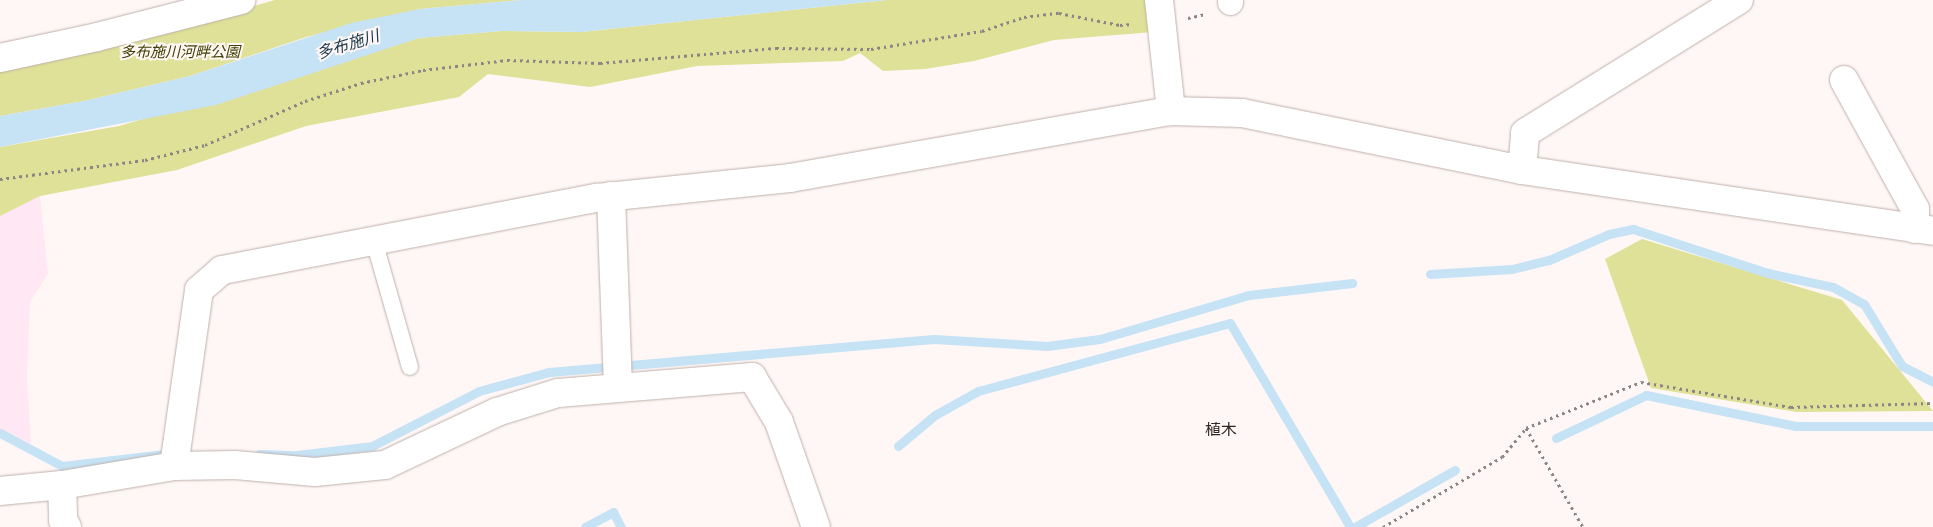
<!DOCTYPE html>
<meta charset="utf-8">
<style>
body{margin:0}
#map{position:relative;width:1933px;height:527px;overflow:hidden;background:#fef7f5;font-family:Bitter,"Noto Sans JP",serif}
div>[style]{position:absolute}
.commercial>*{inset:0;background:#ffe7f3}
.green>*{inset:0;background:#dee197}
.water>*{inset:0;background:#c6e2f5}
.stream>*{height:9px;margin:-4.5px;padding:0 4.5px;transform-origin:4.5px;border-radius:4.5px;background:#c6e2f5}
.path>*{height:3px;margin-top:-1.5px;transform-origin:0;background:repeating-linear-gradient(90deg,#8c8583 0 2.5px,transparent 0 6.5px)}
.roads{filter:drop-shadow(0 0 1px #bfb0aa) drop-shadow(0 0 1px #bfb0aa)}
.service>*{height:16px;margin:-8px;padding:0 8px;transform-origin:8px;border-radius:8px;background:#fff}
.pedestrian>*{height:25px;margin:-12.5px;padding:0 12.5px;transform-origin:12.5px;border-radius:12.5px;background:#fff}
.minor>*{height:28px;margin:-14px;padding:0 14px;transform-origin:14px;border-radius:14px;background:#fff}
.tertiary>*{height:28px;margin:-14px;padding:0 14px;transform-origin:14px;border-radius:14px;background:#fff}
span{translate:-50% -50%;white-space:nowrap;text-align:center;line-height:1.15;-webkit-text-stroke:4px #fef7f5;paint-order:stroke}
.park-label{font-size:15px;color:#404002;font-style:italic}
.water-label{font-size:16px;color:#19394d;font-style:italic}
.neighbourhood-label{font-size:16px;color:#2e2725}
</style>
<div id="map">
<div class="commercial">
<i style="clip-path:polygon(40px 196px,48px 274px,30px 302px,27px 378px,31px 444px,0 429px,0 216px)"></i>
</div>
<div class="green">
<i style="clip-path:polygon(275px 0,522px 0,420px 9px,306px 37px,190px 76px,84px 101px,0 116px,0 67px,111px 47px)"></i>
<i style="clip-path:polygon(887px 0,1149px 0,1153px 32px,1054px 40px,974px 61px,925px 69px,883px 71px,860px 53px,843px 61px,697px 66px,590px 87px,488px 74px,459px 97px,306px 126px,177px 170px,40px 196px,0 216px,0 147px,119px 126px,419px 38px,501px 31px,581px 32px)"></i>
<i style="clip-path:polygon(1642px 239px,1842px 300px,1933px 411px,1797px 412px,1651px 388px,1605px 259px)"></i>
</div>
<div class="water">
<i style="clip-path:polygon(522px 0,887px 0,581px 32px,501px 31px,419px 38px,216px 105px,0 147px,0 116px,84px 101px,190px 76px,351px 23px,420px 9px)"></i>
</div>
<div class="stream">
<i style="left:1430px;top:274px;width:82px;rotate:-3.5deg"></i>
<i style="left:1512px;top:269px;width:38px;rotate:-14deg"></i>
<i style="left:1549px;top:260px;width:65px;rotate:-23.4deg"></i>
<i style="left:1609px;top:234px;width:25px;rotate:-12deg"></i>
<i style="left:1633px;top:229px;width:142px;rotate:18.1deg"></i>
<i style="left:1768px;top:273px;width:66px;rotate:12.2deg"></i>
<i style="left:1833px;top:287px;width:35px;rotate:29deg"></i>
<i style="left:1864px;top:304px;width:73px;rotate:58.5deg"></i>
<i style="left:1902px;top:366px;width:35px;rotate:27deg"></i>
<i style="left:0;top:433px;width:70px;rotate:28deg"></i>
<i style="left:62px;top:466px;width:112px;rotate:-6.7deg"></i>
<i style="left:1556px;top:438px;width:100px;rotate:-25.5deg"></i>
<i style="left:1646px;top:395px;width:153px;rotate:11.7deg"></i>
<i style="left:1796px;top:426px;width:137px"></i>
<i style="left:898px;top:446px;width:48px;rotate:-40deg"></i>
<i style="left:935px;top:415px;width:49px;rotate:-29.2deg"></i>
<i style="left:978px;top:391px;width:261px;rotate:-15.1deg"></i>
<i style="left:1230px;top:323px;width:237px;rotate:59.5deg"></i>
<i style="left:259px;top:454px;width:38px;rotate:2deg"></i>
<i style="left:297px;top:455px;width:76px;rotate:-6.8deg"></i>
<i style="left:372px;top:446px;width:120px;rotate:-27.2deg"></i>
<i style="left:479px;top:391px;width:73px;rotate:-15.2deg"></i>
<i style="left:549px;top:372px;width:386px;rotate:-4.9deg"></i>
<i style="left:934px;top:339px;width:113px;rotate:3.5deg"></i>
<i style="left:1047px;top:346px;width:53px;rotate:-7.5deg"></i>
<i style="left:1100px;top:339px;width:155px;rotate:-16.5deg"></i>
<i style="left:1249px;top:295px;width:104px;rotate:-6.6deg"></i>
<i style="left:585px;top:527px;width:32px;rotate:-28deg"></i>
<i style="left:613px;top:512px;width:17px;rotate:62deg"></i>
<i style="left:1355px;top:527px;width:115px;rotate:-29.7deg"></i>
</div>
<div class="path">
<i style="left:1188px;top:18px;width:18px;rotate:-13deg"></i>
<i style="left:0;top:179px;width:146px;rotate:-7.5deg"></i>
<i style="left:145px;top:160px;width:62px;rotate:-14deg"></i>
<i style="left:205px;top:145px;width:109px;rotate:-23.7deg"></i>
<i style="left:305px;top:101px;width:59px;rotate:-17.8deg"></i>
<i style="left:361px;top:83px;width:63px;rotate:-11.8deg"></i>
<i style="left:423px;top:70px;width:85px;rotate:-6.8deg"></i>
<i style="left:507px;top:60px;width:93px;rotate:1.8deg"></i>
<i style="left:600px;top:63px;width:177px;rotate:-4.9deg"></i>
<i style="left:776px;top:48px;width:95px;rotate:0.6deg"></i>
<i style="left:871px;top:49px;width:112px;rotate:-9.2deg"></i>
<i style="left:982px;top:31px;width:44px;rotate:-18.4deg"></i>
<i style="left:1024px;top:17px;width:35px;rotate:-7deg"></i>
<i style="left:1059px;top:13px;width:62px;rotate:11.1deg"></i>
<i style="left:1120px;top:25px;width:12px;rotate:-5deg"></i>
<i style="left:1526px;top:428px;width:114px;rotate:60.1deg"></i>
<i style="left:1383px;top:527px;width:138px;rotate:-30.5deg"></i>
<i style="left:1502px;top:457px;width:38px;rotate:-50deg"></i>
<i style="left:1526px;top:428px;width:124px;rotate:-21.8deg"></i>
<i style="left:1641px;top:382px;width:152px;rotate:9.5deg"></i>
<i style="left:1791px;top:407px;width:142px;rotate:-1.6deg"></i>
</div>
<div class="roads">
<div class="service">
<i style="left:374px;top:241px;width:131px;rotate:74.1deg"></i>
</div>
<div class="pedestrian">
<i style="left:1230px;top:2px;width:2px;rotate:-90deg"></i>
</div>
<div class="minor">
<i style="left:0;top:58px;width:99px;rotate:-12.2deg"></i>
<i style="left:97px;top:37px;width:149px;rotate:-14.4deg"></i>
<i style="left:1844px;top:80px;width:147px;rotate:61.2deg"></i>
<i style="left:1915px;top:209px;width:20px;rotate:90deg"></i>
<i style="left:1522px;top:170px;width:37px;rotate:-85deg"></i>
<i style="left:1525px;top:133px;width:252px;rotate:-31.9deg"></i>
<i style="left:611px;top:196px;width:192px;rotate:87.9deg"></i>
<i style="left:174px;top:466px;width:178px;rotate:-81.9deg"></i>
<i style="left:199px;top:290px;width:30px;rotate:-41deg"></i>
<i style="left:222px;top:270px;width:382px;rotate:-10.9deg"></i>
<i style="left:597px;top:198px;width:194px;rotate:-5.9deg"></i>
<i style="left:790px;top:178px;width:387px;rotate:-10deg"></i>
<i style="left:1171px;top:111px;width:71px;rotate:1.6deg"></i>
<i style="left:1242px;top:113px;width:286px;rotate:11.5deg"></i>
<i style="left:1522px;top:170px;width:416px;rotate:8.4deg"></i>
<i style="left:62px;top:485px;width:35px;rotate:88deg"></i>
<i style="left:63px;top:520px;width:8px;rotate:60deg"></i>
<i style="left:0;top:491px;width:62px;rotate:-5.5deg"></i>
<i style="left:62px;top:485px;width:114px;rotate:-9.6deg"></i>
<i style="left:174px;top:466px;width:61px;rotate:-0.9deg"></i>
<i style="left:235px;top:465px;width:80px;rotate:5deg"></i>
<i style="left:315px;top:472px;width:70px;rotate:-5.7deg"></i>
<i style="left:385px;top:465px;width:124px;rotate:-25.3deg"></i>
<i style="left:497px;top:412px;width:64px;rotate:-17.3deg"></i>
<i style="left:558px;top:393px;width:195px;rotate:-4.7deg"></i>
<i style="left:752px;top:377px;width:52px;rotate:59deg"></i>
<i style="left:779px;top:422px;width:111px;rotate:70.6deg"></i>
</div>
<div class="tertiary">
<i style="left:1159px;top:0;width:112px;rotate:83.8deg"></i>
</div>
</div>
<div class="park-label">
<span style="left:180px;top:53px">多布施川河畔公園</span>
</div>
<div class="water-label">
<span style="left:348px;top:45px;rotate:-17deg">多布施川</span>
</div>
<div class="neighbourhood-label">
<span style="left:1221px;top:430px">植木</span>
</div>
</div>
